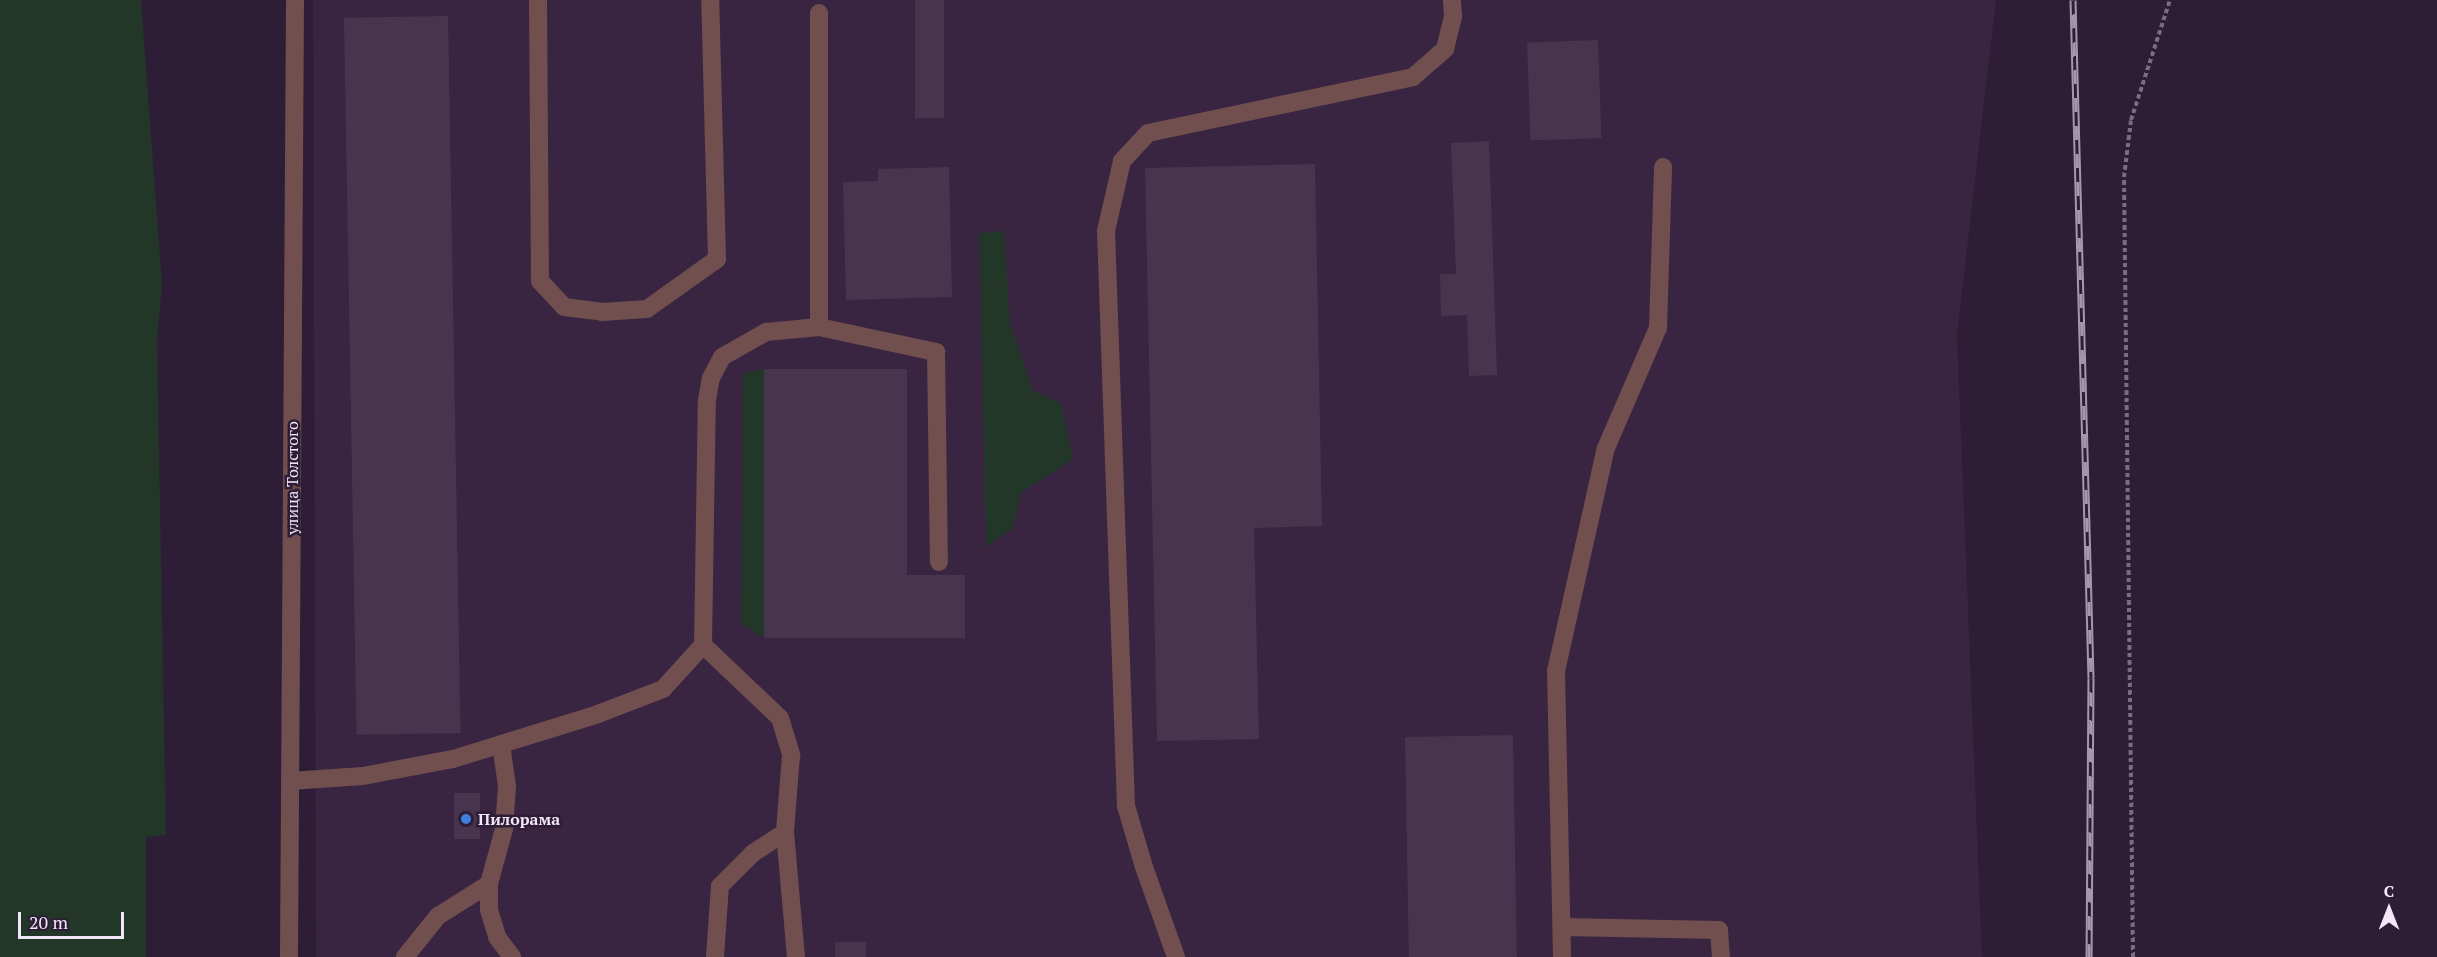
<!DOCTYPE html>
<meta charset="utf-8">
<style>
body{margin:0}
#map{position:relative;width:2437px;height:957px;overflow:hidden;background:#2e1d36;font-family:"PT Serif",serif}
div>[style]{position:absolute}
.built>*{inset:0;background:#392442}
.green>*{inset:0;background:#233729}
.building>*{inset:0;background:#473550;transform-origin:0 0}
.path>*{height:4px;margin-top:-2px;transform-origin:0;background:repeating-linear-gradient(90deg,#7a6c81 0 4.5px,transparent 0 7.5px)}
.minor>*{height:18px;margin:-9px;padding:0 9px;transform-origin:9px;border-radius:9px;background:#714f4f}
.rail>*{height:7px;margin-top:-3.5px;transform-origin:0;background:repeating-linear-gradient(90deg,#2e1d36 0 14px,#a598ac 0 28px);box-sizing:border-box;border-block:2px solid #a598ac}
.dots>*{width:16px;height:16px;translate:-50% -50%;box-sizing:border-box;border:3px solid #2e1d36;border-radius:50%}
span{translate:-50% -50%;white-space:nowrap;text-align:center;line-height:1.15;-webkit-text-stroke:5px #2e1d36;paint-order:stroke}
.street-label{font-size:16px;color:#f2e7f7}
.poi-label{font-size:16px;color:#f2e7f7;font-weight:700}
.left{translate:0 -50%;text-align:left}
.north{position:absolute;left:2359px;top:879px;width:60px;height:60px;-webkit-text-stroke:4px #2e1d36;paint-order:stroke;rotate:0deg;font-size:16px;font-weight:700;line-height:24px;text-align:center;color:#f2e7f7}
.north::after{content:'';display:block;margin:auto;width:21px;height:27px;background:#f2e7f7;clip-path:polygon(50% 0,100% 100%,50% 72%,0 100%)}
.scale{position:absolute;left:18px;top:912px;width:106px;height:27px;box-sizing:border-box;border:3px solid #f2e7f7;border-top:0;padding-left:8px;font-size:18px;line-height:21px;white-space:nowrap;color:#f2e7f7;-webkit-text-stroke:4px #2e1d36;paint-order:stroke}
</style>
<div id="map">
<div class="built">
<i style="clip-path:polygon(313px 0,1996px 0,1957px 335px,1982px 957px,316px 957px)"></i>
</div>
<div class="green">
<i style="clip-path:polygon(0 0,141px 0,162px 284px,157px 340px,166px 835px,146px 837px,146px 957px,0 957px)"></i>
<i style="clip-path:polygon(1004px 231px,1010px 324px,1033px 391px,1061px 403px,1073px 459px,1022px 492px,1012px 529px,986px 547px,979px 233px)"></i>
<i style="clip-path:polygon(764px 369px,764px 638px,741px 624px,743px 373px)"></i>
</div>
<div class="building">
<i style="left:915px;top:0;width:29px;height:118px"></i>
<i style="left:448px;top:16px;width:717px;height:104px;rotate:89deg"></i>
<i style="left:1598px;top:40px;width:98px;height:71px;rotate:88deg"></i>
<i style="clip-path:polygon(1489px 141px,1497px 375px,1469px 376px,1467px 315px,1441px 316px,1440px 274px,1456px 274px,1451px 143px)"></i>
<i style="clip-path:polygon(1315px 164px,1322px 526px,1254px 528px,1259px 739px,1157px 741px,1145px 168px)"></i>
<i style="clip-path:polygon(949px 167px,952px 297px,846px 300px,843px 182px,878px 181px,878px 169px)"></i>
<i style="clip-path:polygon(764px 369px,907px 369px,907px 575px,965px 575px,965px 638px,764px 638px)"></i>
<i style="left:1513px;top:735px;width:222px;height:108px;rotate:89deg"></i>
<i style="left:454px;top:793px;width:26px;height:46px"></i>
<i style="left:835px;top:942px;width:31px;height:15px"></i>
</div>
<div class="path">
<i style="left:2133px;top:957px;width:780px;rotate:-90.66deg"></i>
<i style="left:2124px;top:177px;width:57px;rotate:-83deg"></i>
<i style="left:2131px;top:120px;width:126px;rotate:-72deg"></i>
</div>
<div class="minor">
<i style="left:538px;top:0;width:281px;rotate:89.6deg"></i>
<i style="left:540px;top:281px;width:35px;rotate:47deg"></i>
<i style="left:564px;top:307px;width:38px;rotate:7deg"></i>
<i style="left:602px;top:312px;width:45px;rotate:-3.8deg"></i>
<i style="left:647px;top:309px;width:86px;rotate:-35.5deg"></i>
<i style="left:717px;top:259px;width:259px;rotate:-91.5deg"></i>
<i style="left:819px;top:327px;width:120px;rotate:12.1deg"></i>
<i style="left:936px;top:352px;width:210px;rotate:89.2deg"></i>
<i style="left:703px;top:645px;width:106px;rotate:43.5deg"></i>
<i style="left:780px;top:718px;width:39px;rotate:73deg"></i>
<i style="left:791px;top:755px;width:77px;rotate:94.5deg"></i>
<i style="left:785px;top:832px;width:125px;rotate:85deg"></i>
<i style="left:501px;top:744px;width:42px;rotate:81.9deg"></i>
<i style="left:507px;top:786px;width:43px;rotate:94deg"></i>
<i style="left:504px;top:829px;width:57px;rotate:105.3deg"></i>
<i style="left:489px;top:884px;width:26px;rotate:90deg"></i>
<i style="left:489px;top:910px;width:28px;rotate:73deg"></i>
<i style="left:497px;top:937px;width:25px;rotate:53deg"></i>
<i style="left:290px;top:781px;width:73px;rotate:-3.9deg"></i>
<i style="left:363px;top:776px;width:92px;rotate:-10.7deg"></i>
<i style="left:453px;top:759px;width:152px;rotate:-17.2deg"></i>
<i style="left:598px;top:714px;width:70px;rotate:-21deg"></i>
<i style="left:663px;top:689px;width:59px;rotate:-47.7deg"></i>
<i style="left:703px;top:645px;width:245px;rotate:-89.1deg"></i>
<i style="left:707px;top:400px;width:22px;rotate:-80deg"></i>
<i style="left:711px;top:378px;width:24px;rotate:-62deg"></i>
<i style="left:722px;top:357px;width:51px;rotate:-29.6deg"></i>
<i style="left:766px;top:332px;width:53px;rotate:-5.4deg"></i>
<i style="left:819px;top:327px;width:314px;rotate:-90deg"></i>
<i style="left:1562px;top:927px;width:157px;rotate:1.1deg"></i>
<i style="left:1719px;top:930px;width:27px;rotate:86deg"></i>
<i style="left:289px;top:957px;width:957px;rotate:-89.64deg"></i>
<i style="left:405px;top:957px;width:53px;rotate:-51.2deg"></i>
<i style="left:438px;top:916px;width:60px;rotate:-32.1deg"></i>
<i style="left:715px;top:957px;width:71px;rotate:-86deg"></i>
<i style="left:720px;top:886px;width:47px;rotate:-45deg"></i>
<i style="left:753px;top:853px;width:38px;rotate:-33deg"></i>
<i style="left:1176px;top:957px;width:96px;rotate:-109.6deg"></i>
<i style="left:1144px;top:867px;width:64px;rotate:-106.4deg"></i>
<i style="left:1126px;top:806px;width:575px;rotate:-91.99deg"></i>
<i style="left:1106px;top:231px;width:72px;rotate:-77.1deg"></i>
<i style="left:1122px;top:161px;width:38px;rotate:-47deg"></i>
<i style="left:1148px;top:133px;width:271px;rotate:-11.9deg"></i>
<i style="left:1413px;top:77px;width:43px;rotate:-41.2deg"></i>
<i style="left:1445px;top:49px;width:34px;rotate:-76deg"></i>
<i style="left:1453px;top:16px;width:16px;rotate:-94deg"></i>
<i style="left:1562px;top:957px;width:286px;rotate:-91.2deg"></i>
<i style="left:1556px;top:671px;width:229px;rotate:-77.4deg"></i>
<i style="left:1606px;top:448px;width:131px;rotate:-66.6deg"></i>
<i style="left:1658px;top:328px;width:161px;rotate:-88.2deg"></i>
</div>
<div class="rail">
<i style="left:2073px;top:0;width:678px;rotate:88.48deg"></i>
<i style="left:2091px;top:678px;width:279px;rotate:90.4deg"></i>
</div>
<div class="dots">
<i style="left:466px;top:819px;background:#3f7fe0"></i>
</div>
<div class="street-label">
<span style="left:292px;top:478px;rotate:-90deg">улица Толстого</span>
</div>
<div class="poi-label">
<span class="left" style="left:478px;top:819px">Пилорама</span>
</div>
<div class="north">С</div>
<div class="scale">20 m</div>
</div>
